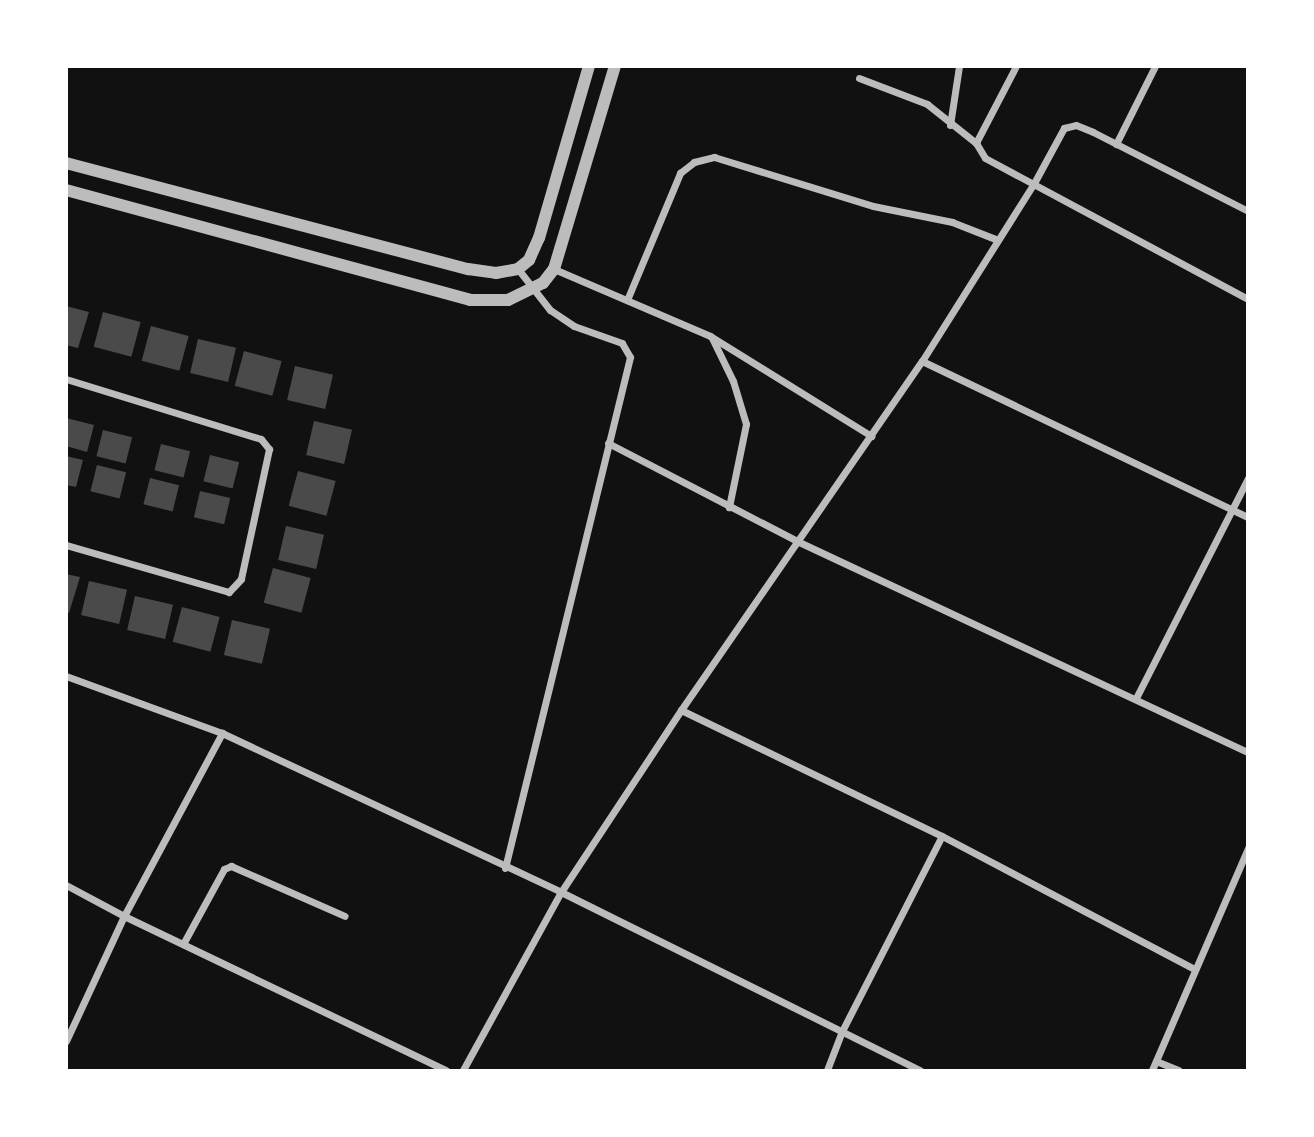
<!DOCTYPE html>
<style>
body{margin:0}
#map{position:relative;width:1314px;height:1137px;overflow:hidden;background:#111;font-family:"PT Sans",sans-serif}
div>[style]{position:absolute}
.building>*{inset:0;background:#4a4a4a;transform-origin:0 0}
.minor>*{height:7px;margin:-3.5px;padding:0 3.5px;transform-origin:3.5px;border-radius:3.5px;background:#bcbcbc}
.tertiary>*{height:12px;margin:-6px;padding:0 6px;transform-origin:6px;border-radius:6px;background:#bcbcbc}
span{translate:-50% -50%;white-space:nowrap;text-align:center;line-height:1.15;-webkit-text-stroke:7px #fff;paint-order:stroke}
.frame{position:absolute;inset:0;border:68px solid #fff;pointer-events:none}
</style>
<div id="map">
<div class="building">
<i style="clip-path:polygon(66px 306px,89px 312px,78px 348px,66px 345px)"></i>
<i style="left:103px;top:312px;width:39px;height:36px;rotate:15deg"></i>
<i style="left:151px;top:326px;width:39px;height:36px;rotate:15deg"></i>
<i style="left:198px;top:339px;width:39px;height:35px;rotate:13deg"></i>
<i style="left:244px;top:351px;width:39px;height:36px;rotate:15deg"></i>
<i style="left:295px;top:366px;width:39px;height:35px;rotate:13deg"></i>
<i style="clip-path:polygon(66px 418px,94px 425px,87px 452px,66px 446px)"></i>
<i style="left:314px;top:421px;width:39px;height:35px;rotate:13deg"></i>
<i style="left:103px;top:430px;width:30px;height:27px;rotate:14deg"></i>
<i style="left:161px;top:444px;width:30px;height:27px;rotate:14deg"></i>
<i style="left:210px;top:455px;width:30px;height:27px;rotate:14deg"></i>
<i style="clip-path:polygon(66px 456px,83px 460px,76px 487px,66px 485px)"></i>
<i style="left:97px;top:465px;width:30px;height:27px;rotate:14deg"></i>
<i style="left:298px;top:471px;width:39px;height:36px;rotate:15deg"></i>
<i style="left:150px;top:478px;width:30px;height:27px;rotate:14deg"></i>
<i style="left:200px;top:491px;width:31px;height:27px;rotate:13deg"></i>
<i style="left:286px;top:526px;width:39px;height:35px;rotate:13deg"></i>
<i style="left:273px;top:568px;width:39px;height:36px;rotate:15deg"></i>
<i style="clip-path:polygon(66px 574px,80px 577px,69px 613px,66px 612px)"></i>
<i style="left:89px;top:581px;width:39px;height:35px;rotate:13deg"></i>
<i style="left:135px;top:596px;width:39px;height:35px;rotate:13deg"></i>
<i style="left:182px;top:607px;width:39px;height:36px;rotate:15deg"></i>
<i style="left:232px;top:620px;width:39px;height:36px;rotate:13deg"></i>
</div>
<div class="minor">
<i style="left:1016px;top:66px;width:87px;rotate:117.5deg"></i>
<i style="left:976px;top:143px;width:17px;rotate:59deg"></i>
<i style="left:985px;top:158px;width:298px;rotate:28.2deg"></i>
<i style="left:859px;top:78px;width:73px;rotate:20.9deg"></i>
<i style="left:927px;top:104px;width:63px;rotate:38.5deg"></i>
<i style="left:950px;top:125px;width:60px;rotate:-81.3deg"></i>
<i style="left:1116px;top:144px;width:87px;rotate:-63.4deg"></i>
<i style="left:554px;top:269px;width:170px;rotate:23.2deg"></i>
<i style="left:710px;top:336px;width:190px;rotate:31.8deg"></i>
<i style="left:627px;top:300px;width:138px;rotate:-67.3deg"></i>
<i style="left:680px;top:173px;width:18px;rotate:-38deg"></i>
<i style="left:694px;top:162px;width:21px;rotate:-14deg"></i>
<i style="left:714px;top:157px;width:166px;rotate:17.1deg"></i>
<i style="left:873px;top:206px;width:81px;rotate:11.4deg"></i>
<i style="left:952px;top:222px;width:49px;rotate:21.4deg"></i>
<i style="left:712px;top:338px;width:48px;rotate:64deg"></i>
<i style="left:733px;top:381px;width:45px;rotate:73.2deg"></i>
<i style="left:746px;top:424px;width:85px;rotate:101.6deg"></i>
<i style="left:922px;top:361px;width:208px;rotate:-57.8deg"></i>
<i style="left:1033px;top:185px;width:65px;rotate:-61.5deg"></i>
<i style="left:1064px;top:128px;width:12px;rotate:-14deg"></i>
<i style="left:1076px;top:125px;width:18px;rotate:22deg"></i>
<i style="left:1093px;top:132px;width:174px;rotate:27deg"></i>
<i style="left:66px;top:379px;width:204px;rotate:17.1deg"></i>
<i style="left:261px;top:439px;width:13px;rotate:51deg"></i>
<i style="left:269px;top:449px;width:133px;rotate:102.2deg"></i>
<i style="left:241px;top:579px;width:18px;rotate:133deg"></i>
<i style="left:229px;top:592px;width:170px;rotate:-163.9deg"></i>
<i style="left:608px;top:443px;width:215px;rotate:27.4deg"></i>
<i style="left:799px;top:542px;width:496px;rotate:25.1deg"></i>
<i style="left:66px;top:676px;width:166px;rotate:20.1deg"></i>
<i style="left:222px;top:733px;width:374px;rotate:25.1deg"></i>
<i style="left:561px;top:892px;width:401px;rotate:26.4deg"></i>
<i style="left:1136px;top:698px;width:247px;rotate:-63deg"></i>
<i style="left:681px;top:710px;width:290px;rotate:25.8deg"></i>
<i style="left:942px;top:836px;width:285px;rotate:27.8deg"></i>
<i style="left:505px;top:868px;width:526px;rotate:-76.25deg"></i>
<i style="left:630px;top:357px;width:16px;rotate:-120deg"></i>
<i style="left:622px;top:343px;width:51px;rotate:-160.5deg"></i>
<i style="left:574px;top:326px;width:29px;rotate:-146deg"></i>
<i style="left:550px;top:310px;width:52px;rotate:-128deg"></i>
<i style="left:66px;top:885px;width:66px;rotate:28.1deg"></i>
<i style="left:124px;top:916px;width:208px;rotate:-61.8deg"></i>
<i style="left:183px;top:944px;width:85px;rotate:-61.3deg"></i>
<i style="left:224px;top:869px;width:8px;rotate:-23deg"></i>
<i style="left:231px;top:866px;width:124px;rotate:23.7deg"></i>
<i style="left:66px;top:1041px;width:138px;rotate:-65.1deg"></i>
<i style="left:124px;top:916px;width:357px;rotate:25.6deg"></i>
<i style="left:1156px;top:1061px;width:24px;rotate:22deg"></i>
<i style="left:463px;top:1070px;width:203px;rotate:-61.2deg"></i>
<i style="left:561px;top:892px;width:218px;rotate:-56.6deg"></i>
<i style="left:681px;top:710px;width:424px;rotate:-55.4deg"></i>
<i style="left:922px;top:361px;width:361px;rotate:25.6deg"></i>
<i style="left:827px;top:1070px;width:40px;rotate:-69deg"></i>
<i style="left:841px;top:1033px;width:221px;rotate:-62.9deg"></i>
<i style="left:1152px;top:1070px;width:242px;rotate:-66.6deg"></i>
</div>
<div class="tertiary">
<i style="left:66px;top:163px;width:416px;rotate:14.8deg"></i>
<i style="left:468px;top:269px;width:28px;rotate:8deg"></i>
<i style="left:496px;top:273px;width:22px;rotate:-10deg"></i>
<i style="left:518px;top:269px;width:14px;rotate:-39deg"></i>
<i style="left:529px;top:260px;width:24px;rotate:-66deg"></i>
<i style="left:539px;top:238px;width:179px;rotate:-73.8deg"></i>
<i style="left:66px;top:190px;width:419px;rotate:15.2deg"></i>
<i style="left:470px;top:300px;width:38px"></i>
<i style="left:508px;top:300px;width:39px;rotate:-26deg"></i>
<i style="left:543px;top:283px;width:18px;rotate:-52deg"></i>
<i style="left:554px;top:269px;width:212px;rotate:-73.3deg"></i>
</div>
<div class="frame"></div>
</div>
